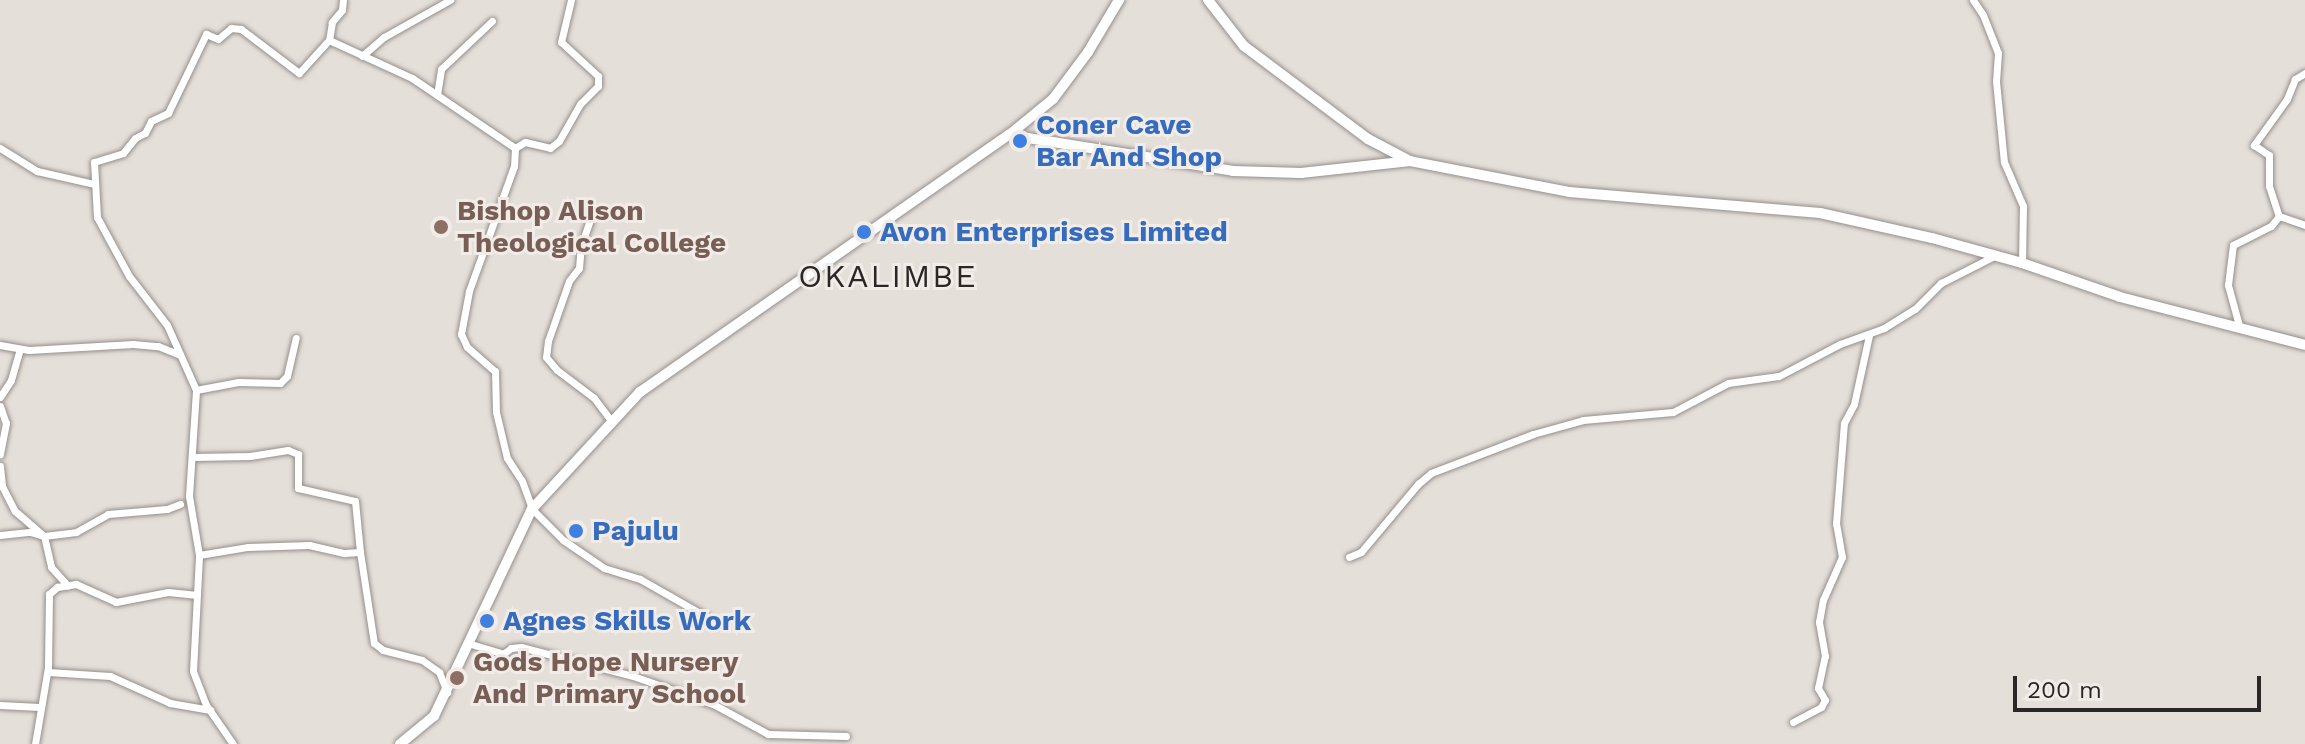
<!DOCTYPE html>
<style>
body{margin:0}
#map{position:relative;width:2305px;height:744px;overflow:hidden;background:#e5dfda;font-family:"Work Sans",sans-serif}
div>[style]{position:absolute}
.roads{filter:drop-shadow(0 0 2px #958f8b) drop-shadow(0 0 2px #958f8b)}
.street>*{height:7px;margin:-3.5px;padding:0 3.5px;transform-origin:3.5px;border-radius:3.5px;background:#fff}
.secondary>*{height:10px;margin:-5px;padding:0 5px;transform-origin:5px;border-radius:5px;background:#fff}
.dots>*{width:22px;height:22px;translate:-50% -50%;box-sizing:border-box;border:4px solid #f2ece8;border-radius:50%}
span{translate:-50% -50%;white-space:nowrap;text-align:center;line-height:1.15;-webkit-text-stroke:6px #f2ece8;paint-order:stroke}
.shop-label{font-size:28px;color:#366cbe;font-weight:700}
.left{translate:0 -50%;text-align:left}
.education-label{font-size:28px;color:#785e54;font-weight:700}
.quarter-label{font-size:32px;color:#2a2826;letter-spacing:2px}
.scale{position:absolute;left:2013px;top:676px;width:248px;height:36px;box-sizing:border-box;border:4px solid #2a2826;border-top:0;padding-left:10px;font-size:24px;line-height:28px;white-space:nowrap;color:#2a2826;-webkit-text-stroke:6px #f2ece8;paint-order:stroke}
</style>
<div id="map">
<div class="roads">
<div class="street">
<i style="left:343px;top:0;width:10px;rotate:96deg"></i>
<i style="left:342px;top:10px;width:16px;rotate:130deg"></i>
<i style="left:332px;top:22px;width:18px;rotate:99deg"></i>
<i style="left:329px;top:40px;width:91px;rotate:24.6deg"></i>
<i style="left:412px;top:78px;width:125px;rotate:34.2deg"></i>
<i style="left:515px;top:148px;width:18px;rotate:93deg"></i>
<i style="left:514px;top:166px;width:133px;rotate:109.8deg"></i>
<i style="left:469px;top:291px;width:44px;rotate:100.5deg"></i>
<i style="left:461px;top:334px;width:14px;rotate:65deg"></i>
<i style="left:467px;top:347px;width:37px;rotate:41deg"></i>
<i style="left:495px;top:371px;width:41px;rotate:88.6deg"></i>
<i style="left:496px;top:412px;width:47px;rotate:76.6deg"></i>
<i style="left:507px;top:458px;width:27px;rotate:57deg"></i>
<i style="left:522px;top:481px;width:30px;rotate:70deg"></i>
<i style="left:532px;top:509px;width:44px;rotate:45deg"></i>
<i style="left:563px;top:540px;width:50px;rotate:34.3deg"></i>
<i style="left:604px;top:568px;width:38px;rotate:17deg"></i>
<i style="left:640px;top:579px;width:89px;rotate:29.7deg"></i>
<i style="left:1973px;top:0;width:18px;rotate:56deg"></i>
<i style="left:1983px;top:15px;width:41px;rotate:68.5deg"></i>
<i style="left:1998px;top:53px;width:28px;rotate:94deg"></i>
<i style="left:1996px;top:81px;width:81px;rotate:84.4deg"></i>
<i style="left:2004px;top:162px;width:48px;rotate:66.6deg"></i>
<i style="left:2023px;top:206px;width:57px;rotate:91deg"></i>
<i style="left:362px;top:56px;width:29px;rotate:-41deg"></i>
<i style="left:384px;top:37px;width:76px;rotate:-29.3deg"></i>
<i style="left:2305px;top:73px;width:12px;rotate:149deg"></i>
<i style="left:2295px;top:79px;width:22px;rotate:112deg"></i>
<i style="left:2287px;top:99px;width:57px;rotate:125.7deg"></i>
<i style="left:2254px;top:145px;width:18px;rotate:34deg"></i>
<i style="left:2269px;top:155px;width:31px;rotate:90deg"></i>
<i style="left:2269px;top:186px;width:32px;rotate:72deg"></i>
<i style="left:2279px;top:216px;width:28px;rotate:19deg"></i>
<i style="left:437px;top:95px;width:26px;rotate:-81deg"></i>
<i style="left:441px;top:69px;width:70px;rotate:-43.3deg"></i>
<i style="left:0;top:148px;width:44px;rotate:31.9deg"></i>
<i style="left:37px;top:171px;width:58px;rotate:12.8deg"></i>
<i style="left:515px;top:148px;width:12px;rotate:-31deg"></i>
<i style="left:525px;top:142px;width:26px;rotate:13deg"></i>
<i style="left:550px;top:148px;width:11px;rotate:-38deg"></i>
<i style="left:559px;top:141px;width:43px;rotate:-60.4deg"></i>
<i style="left:580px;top:104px;width:25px;rotate:-45deg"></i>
<i style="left:598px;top:86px;width:10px;rotate:-90deg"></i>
<i style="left:598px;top:76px;width:50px;rotate:-137.4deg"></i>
<i style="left:561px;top:42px;width:43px;rotate:-76.6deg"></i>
<i style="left:593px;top:211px;width:36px;rotate:109deg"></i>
<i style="left:581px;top:245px;width:23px;rotate:95deg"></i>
<i style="left:579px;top:268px;width:16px;rotate:128deg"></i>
<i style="left:569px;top:281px;width:64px;rotate:109.3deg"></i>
<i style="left:548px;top:341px;width:16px;rotate:97deg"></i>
<i style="left:546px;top:357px;width:17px;rotate:50deg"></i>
<i style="left:557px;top:370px;width:46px;rotate:37.1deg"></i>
<i style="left:594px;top:398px;width:30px;rotate:53deg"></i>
<i style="left:2240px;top:329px;width:46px;rotate:-105.3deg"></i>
<i style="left:2228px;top:285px;width:40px;rotate:-82.9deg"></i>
<i style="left:2233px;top:245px;width:42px;rotate:-26.6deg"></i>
<i style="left:2271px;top:226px;width:13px;rotate:-51deg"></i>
<i style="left:0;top:345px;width:29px;rotate:10deg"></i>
<i style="left:29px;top:350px;width:104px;rotate:-3.3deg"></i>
<i style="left:133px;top:344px;width:25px;rotate:5deg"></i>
<i style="left:158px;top:346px;width:22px;rotate:22deg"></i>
<i style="left:196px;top:390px;width:43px;rotate:-10.8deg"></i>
<i style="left:238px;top:382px;width:42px;rotate:1.4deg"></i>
<i style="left:280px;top:383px;width:10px;rotate:-45deg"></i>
<i style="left:287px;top:376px;width:39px;rotate:-77deg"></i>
<i style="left:0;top:397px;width:20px;rotate:-57deg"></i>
<i style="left:11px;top:380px;width:32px;rotate:-74deg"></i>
<i style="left:0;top:406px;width:18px;rotate:71deg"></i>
<i style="left:6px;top:423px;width:32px;rotate:101deg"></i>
<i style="left:192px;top:457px;width:58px;rotate:-1deg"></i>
<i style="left:250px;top:456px;width:38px;rotate:-9deg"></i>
<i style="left:288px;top:450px;width:11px;rotate:22deg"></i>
<i style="left:298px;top:454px;width:34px;rotate:90deg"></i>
<i style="left:298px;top:488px;width:58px;rotate:12.8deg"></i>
<i style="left:355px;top:501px;width:51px;rotate:84.4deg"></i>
<i style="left:0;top:466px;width:20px;rotate:84deg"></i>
<i style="left:2px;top:486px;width:28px;rotate:63deg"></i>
<i style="left:15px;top:511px;width:38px;rotate:41deg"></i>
<i style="left:44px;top:536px;width:32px;rotate:-7deg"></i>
<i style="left:76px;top:532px;width:37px;rotate:-29deg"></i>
<i style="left:108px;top:514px;width:59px;rotate:-4.8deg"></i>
<i style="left:167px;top:509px;width:14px;rotate:-21deg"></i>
<i style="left:0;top:535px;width:30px;rotate:-6deg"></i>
<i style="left:30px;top:532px;width:15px;rotate:16deg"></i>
<i style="left:44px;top:536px;width:32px;rotate:77deg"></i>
<i style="left:51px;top:567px;width:25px;rotate:48deg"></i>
<i style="left:199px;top:555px;width:50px;rotate:-9.3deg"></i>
<i style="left:248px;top:547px;width:61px;rotate:-1.9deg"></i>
<i style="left:309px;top:545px;width:36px;rotate:13deg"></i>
<i style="left:344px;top:553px;width:16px;rotate:-4deg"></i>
<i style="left:360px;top:552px;width:92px;rotate:81.3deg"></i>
<i style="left:374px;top:643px;width:11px;rotate:38deg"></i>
<i style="left:383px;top:650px;width:40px;rotate:14.4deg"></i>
<i style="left:422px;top:660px;width:21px;rotate:35deg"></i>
<i style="left:439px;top:672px;width:22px;rotate:68deg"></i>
<i style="left:1349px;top:557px;width:13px;rotate:-23deg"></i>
<i style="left:1361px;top:552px;width:89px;rotate:-50deg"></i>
<i style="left:1418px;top:484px;width:17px;rotate:-40deg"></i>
<i style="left:1431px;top:473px;width:109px;rotate:-20.9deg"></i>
<i style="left:1533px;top:434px;width:52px;rotate:-15.6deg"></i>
<i style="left:1583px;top:420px;width:90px;rotate:-5.1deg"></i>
<i style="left:1673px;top:412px;width:62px;rotate:-27.8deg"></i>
<i style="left:1728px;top:383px;width:51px;rotate:-7.8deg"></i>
<i style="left:1779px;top:376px;width:69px;rotate:-27.7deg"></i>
<i style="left:1840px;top:344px;width:47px;rotate:-20deg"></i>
<i style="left:1884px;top:328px;width:36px;rotate:-32deg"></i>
<i style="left:1915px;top:309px;width:37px;rotate:-45deg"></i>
<i style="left:1941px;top:283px;width:57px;rotate:-27deg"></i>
<i style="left:471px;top:644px;width:34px;rotate:17deg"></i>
<i style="left:503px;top:654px;width:10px;rotate:-37deg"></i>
<i style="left:511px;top:648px;width:10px;rotate:-6deg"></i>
<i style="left:521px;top:647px;width:116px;rotate:14.5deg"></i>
<i style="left:633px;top:676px;width:85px;rotate:19.3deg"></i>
<i style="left:713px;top:704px;width:63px;rotate:28.6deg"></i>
<i style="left:768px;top:734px;width:78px;rotate:1.5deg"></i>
<i style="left:48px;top:672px;width:62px;rotate:3.7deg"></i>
<i style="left:110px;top:676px;width:66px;rotate:24.2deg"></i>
<i style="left:170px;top:703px;width:41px;rotate:9.9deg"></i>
<i style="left:0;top:705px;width:39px;rotate:3deg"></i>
<i style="left:1793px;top:722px;width:32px;rotate:-28deg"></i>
<i style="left:1821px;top:707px;width:8px;rotate:-60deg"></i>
<i style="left:1825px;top:700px;width:14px;rotate:-120deg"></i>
<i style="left:1818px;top:688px;width:33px;rotate:-78deg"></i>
<i style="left:1825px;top:656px;width:35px;rotate:-100deg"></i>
<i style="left:1819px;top:622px;width:22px;rotate:-80deg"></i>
<i style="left:1823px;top:600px;width:47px;rotate:-66.2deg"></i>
<i style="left:1842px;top:557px;width:34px;rotate:-100deg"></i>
<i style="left:1836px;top:524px;width:101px;rotate:-85.5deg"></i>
<i style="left:1844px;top:423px;width:21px;rotate:-62deg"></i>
<i style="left:1854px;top:404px;width:71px;rotate:-77.7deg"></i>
<i style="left:35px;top:744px;width:78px;rotate:-80.4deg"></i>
<i style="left:48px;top:667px;width:73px;rotate:-89.2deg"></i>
<i style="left:49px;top:594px;width:11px;rotate:-41deg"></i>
<i style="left:57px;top:587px;width:19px;rotate:-9deg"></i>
<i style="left:76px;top:584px;width:44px;rotate:24.2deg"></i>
<i style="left:116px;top:602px;width:53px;rotate:-10.9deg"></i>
<i style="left:168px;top:592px;width:27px;rotate:6deg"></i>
<i style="left:233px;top:744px;width:47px;rotate:-124.7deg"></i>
<i style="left:206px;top:705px;width:36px;rotate:-111deg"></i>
<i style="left:193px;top:671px;width:116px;rotate:-87deg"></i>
<i style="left:199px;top:555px;width:60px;rotate:-99.6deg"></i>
<i style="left:189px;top:496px;width:106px;rotate:-86.2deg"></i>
<i style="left:196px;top:390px;width:71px;rotate:-114deg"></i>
<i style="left:167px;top:325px;width:62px;rotate:-127.8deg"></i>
<i style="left:129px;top:276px;width:67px;rotate:-118.5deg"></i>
<i style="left:97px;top:217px;width:55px;rotate:-93.1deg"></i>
<i style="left:94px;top:162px;width:30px;rotate:-17deg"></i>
<i style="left:123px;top:153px;width:19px;rotate:-51deg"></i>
<i style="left:135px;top:138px;width:11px;rotate:-27deg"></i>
<i style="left:145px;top:133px;width:13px;rotate:-63deg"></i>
<i style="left:151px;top:121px;width:19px;rotate:-25deg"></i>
<i style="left:168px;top:113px;width:88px;rotate:-64.3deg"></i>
<i style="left:206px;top:34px;width:13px;rotate:23deg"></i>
<i style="left:218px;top:39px;width:17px;rotate:-40deg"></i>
<i style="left:231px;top:28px;width:10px;rotate:6deg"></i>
<i style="left:241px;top:29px;width:73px;rotate:37.2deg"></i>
<i style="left:299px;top:73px;width:45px;rotate:-47.7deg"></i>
</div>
<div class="secondary">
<i style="left:1208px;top:0;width:58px;rotate:52deg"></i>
<i style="left:1244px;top:46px;width:155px;rotate:36.9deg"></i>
<i style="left:1368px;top:139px;width:45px;rotate:27.7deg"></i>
<i style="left:1009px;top:135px;width:227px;rotate:9.1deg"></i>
<i style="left:1233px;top:171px;width:68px;rotate:1.7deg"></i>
<i style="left:1301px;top:173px;width:110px;rotate:-6.3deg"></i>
<i style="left:1410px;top:161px;width:162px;rotate:11deg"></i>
<i style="left:1569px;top:192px;width:252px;rotate:4.8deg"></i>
<i style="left:1820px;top:213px;width:115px;rotate:12.6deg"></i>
<i style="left:1932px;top:238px;width:93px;rotate:15.5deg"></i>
<i style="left:2022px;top:263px;width:104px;rotate:19.1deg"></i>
<i style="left:2120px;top:297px;width:191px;rotate:14.5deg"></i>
<i style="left:400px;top:744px;width:44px;rotate:-39.5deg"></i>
<i style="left:434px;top:716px;width:229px;rotate:-64.7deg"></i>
<i style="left:532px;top:509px;width:159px;rotate:-47.3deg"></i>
<i style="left:640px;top:392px;width:450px;rotate:-34.9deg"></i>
<i style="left:1009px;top:135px;width:57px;rotate:-39.3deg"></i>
<i style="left:1053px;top:99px;width:59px;rotate:-53.3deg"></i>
<i style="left:1088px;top:52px;width:61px;rotate:-59.2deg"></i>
</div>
</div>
<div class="dots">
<i style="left:1020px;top:141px;background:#3f7fe0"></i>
<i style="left:441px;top:227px;background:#8d6e63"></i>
<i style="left:864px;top:232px;background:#3f7fe0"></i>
<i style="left:576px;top:531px;background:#3f7fe0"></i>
<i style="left:487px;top:621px;background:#3f7fe0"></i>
<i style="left:457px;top:678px;background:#8d6e63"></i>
</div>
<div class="shop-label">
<span class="left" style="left:1036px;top:141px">Coner Cave<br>Bar And Shop</span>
<span class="left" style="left:880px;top:232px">Avon Enterprises Limited</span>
<span class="left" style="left:592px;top:531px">Pajulu</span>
<span class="left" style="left:503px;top:621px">Agnes Skills Work</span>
</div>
<div class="education-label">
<span class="left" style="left:457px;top:227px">Bishop Alison<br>Theological College</span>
<span class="left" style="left:473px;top:678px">Gods Hope Nursery<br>And Primary School</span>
</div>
<div class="quarter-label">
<span style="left:888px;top:276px">OKALIMBE</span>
</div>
<div class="scale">200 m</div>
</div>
